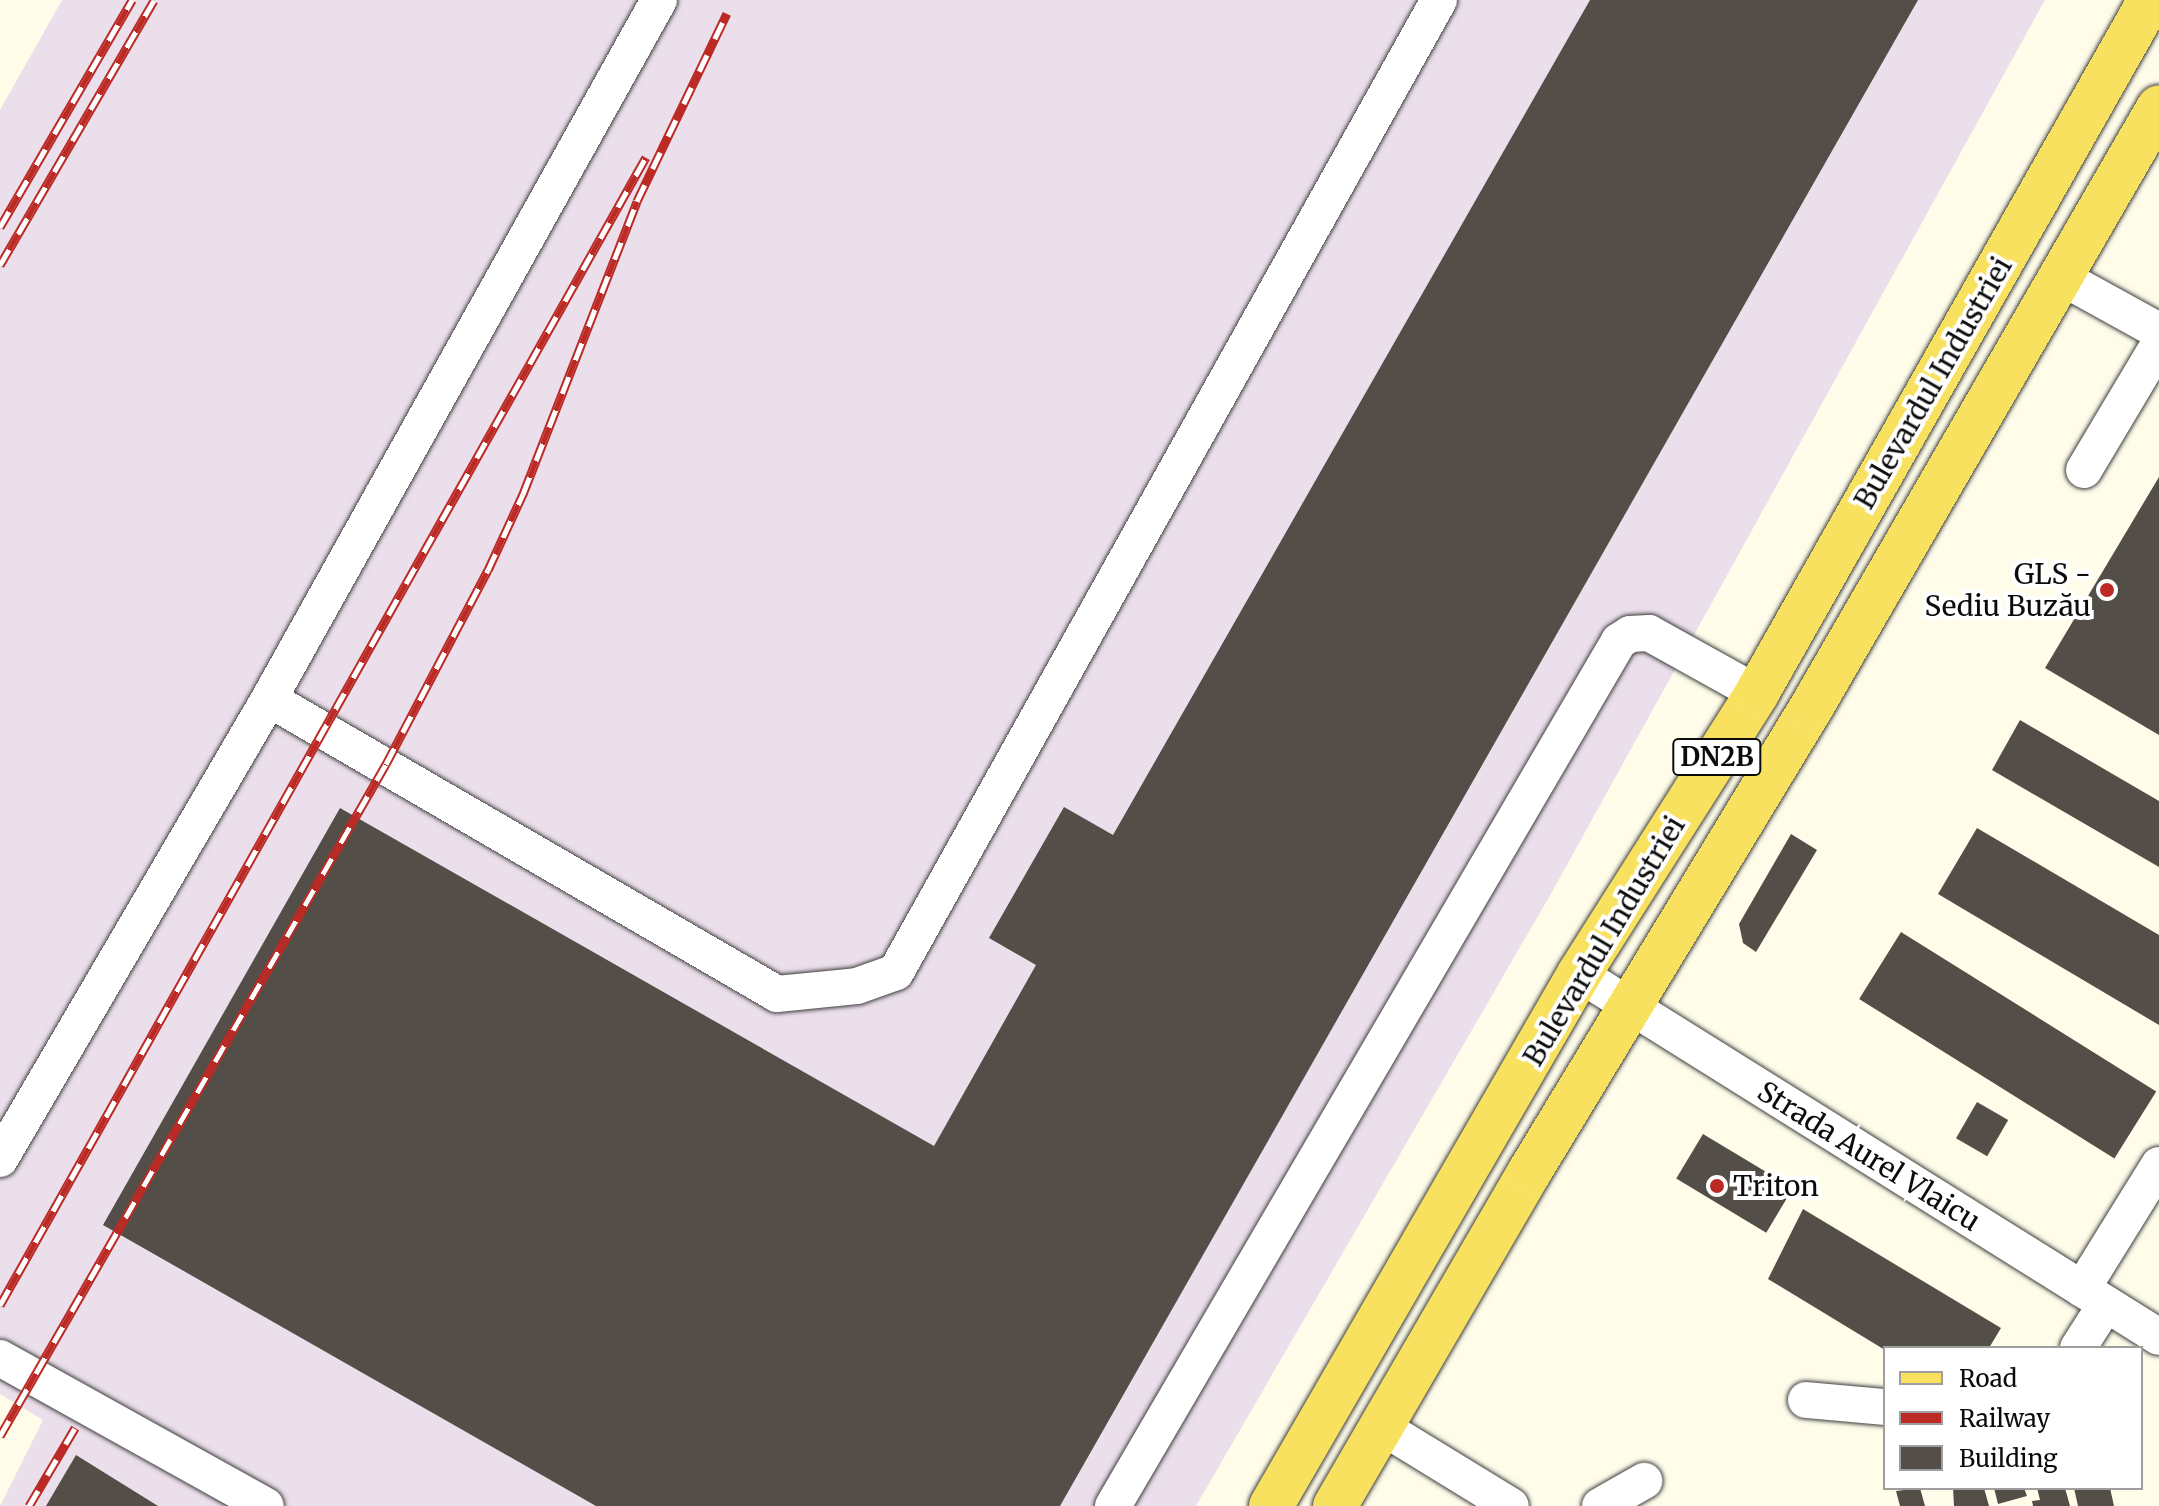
<!DOCTYPE html>
<meta charset="utf-8">
<style>
body{margin:0}
#map{position:relative;width:2159px;height:1506px;overflow:hidden;background:#fffdea;font-family:Merriweather,serif}
div>[style]{position:absolute}
.industrial>*{inset:0;background:#ebdfeb}
.building>*{inset:0;background:#544e48;transform-origin:0 0}
.roads{filter:drop-shadow(0 0 2px #3f3f3f) drop-shadow(0 0 2px #3f3f3f)}
.minor>*{height:36px;margin:-18px;padding:0 18px;transform-origin:18px;border-radius:18px;background:#fff}
.major>*{height:44px;margin:-22px;padding:0 22px;transform-origin:22px;border-radius:22px;background:#f9e160}
.rail>*{height:9px;margin-top:-4.5px;transform-origin:0;background:repeating-linear-gradient(90deg,#fff 0 18px,#bb2a24 0 36px);box-sizing:border-box;border-block:2px solid #bb2a24}
.dots>*{width:22px;height:22px;translate:-50% -50%;box-sizing:border-box;border:4px solid #fff;border-radius:50%}
span{translate:-50% -50%;white-space:nowrap;text-align:center;line-height:1.15;-webkit-text-stroke:8px #fff;paint-order:stroke}
.shield-label span{padding:2px 6px;background:#fff;border:2px solid;border-radius:6px;-webkit-text-stroke-width:0}
.shield-label{font-size:26px;color:#0c0c0c;font-weight:700}
.street-label{font-size:28px;color:#0c0c0c}
.poi-label{font-size:28px;color:#0c0c0c}
.right{translate:-100% -50%;text-align:right}
.left{translate:0 -50%;text-align:left}
.legend{position:absolute;left:1883px;top:1346px;width:260px;height:144px;box-sizing:border-box;background:#fff;border:2px solid #9e9e9e;margin:0;padding:10px 14px;list-style:none;font-size:24px;color:#0c0c0c}
.legend li{display:flex;align-items:center;gap:16px;height:40px}
.legend b{width:40px;border:2px solid #9e9e9e}
</style>
<div id="map">
<div class="industrial">
<i style="clip-path:polygon(62px 0,2045px 0,1552px 892px,1196px 1506px,0 1506px,43px 1420px,0 1394px,0 110px)"></i>
</div>
<div class="building">
<i style="clip-path:polygon(1590px 0,1918px 0,1060px 1506px,596px 1506px,103px 1225px,340px 808px,934px 1146px,1036px 965px,989px 938px,1064px 807px,1113px 835px)"></i>
<i style="clip-path:polygon(2159px 477px,2159px 735px,2045px 668px)"></i>
<i style="clip-path:polygon(2020px 720px,2159px 801px,2159px 867px,1992px 770px)"></i>
<i style="clip-path:polygon(1977px 828px,2159px 935px,2159px 1025px,1938px 894px)"></i>
<i style="clip-path:polygon(1791px 834px,1817px 850px,1756px 952px,1743px 943px,1739px 924px)"></i>
<i style="left:1901px;top:932px;width:301px;height:79px;rotate:32deg"></i>
<i style="left:1977px;top:1102px;width:36px;height:42px;rotate:30deg"></i>
<i style="left:1703px;top:1134px;width:105px;height:52px;rotate:31deg"></i>
<i style="clip-path:polygon(1803px 1209px,2001px 1328px,1989px 1348px,1885px 1350px,1768px 1279px)"></i>
<i style="clip-path:polygon(76px 1455px,158px 1506px,46px 1506px)"></i>
<i style="clip-path:polygon(1920px 1488px,1925px 1506px,1900px 1506px,1896px 1491px)"></i>
<i style="clip-path:polygon(1953px 1488px,1984px 1488px,1989px 1506px,1954px 1506px)"></i>
<i style="clip-path:polygon(1994px 1488px,2024px 1488px,2027px 1496px,1998px 1504px)"></i>
<i style="clip-path:polygon(2037px 1488px,2065px 1488px,2070px 1506px,2033px 1506px,2032px 1501px,2040px 1500px)"></i>
<i style="clip-path:polygon(2074px 1488px,2110px 1488px,2114px 1506px,2078px 1506px)"></i>
</div>
<div class="roads">
<div class="minor">
<i style="left:2061px;top:277px;width:112px;rotate:28.9deg"></i>
<i style="left:2084px;top:470px;width:147px;rotate:-59.2deg"></i>
<i style="left:269px;top:699px;width:587px;rotate:30.14deg"></i>
<i style="left:777px;top:994px;width:80px;rotate:-5.7deg"></i>
<i style="left:857px;top:986px;width:41px;rotate:-19.7deg"></i>
<i style="left:896px;top:972px;width:1113px;rotate:-60.81deg"></i>
<i style="left:1579px;top:974px;width:684px;rotate:32.04deg"></i>
<i style="left:0;top:1159px;width:533px;rotate:-59.68deg"></i>
<i style="left:269px;top:699px;width:800px;rotate:-60.84deg"></i>
<i style="left:2082px;top:1289px;width:146px;rotate:-58.2deg"></i>
<i style="left:2078px;top:1348px;width:52px;rotate:-57.5deg"></i>
<i style="left:0;top:1358px;width:304px;rotate:29.1deg"></i>
<i style="left:1806px;top:1400px;width:79px;rotate:5.1deg"></i>
<i style="left:1382px;top:1427px;width:151px;rotate:31.5deg"></i>
<i style="left:1113px;top:1506px;width:1002px;rotate:-59.67deg"></i>
<i style="left:1619px;top:641px;width:13px;rotate:-32deg"></i>
<i style="left:1630px;top:634px;width:19px;rotate:-3deg"></i>
<i style="left:1649px;top:633px;width:124px;rotate:29.1deg"></i>
<i style="left:1600px;top:1506px;width:51px;rotate:-29.6deg"></i>
</div>
<div class="major">
<i style="left:1271px;top:1506px;width:615px;rotate:-59.93deg"></i>
<i style="left:1579px;top:974px;width:333px;rotate:-57.6deg"></i>
<i style="left:1757px;top:693px;width:797px;rotate:-60.44deg"></i>
<i style="left:1335px;top:1506px;width:388px;rotate:-59.8deg"></i>
<i style="left:1530px;top:1171px;width:542px;rotate:-58.75deg"></i>
<i style="left:1811px;top:708px;width:694px;rotate:-59.93deg"></i>
</div>
</div>
<div class="rail">
<i style="left:0;top:227px;width:263px;rotate:-59.8deg"></i>
<i style="left:0;top:265px;width:306px;rotate:-59.8deg"></i>
<i style="left:0;top:1305px;width:1317px;rotate:-60.63deg"></i>
<i style="left:0;top:1436px;width:775px;rotate:-60.13deg"></i>
<i style="left:386px;top:764px;width:219px;rotate:-62.3deg"></i>
<i style="left:488px;top:570px;width:84px;rotate:-65.3deg"></i>
<i style="left:523px;top:494px;width:314px;rotate:-68.7deg"></i>
<i style="left:637px;top:201px;width:208px;rotate:-64.4deg"></i>
<i style="left:29px;top:1506px;width:91px;rotate:-59.5deg"></i>
</div>
<div class="dots">
<i style="left:2107px;top:590px;background:#bb2a24"></i>
<i style="left:1717px;top:1186px;background:#bb2a24"></i>
</div>
<div class="shield-label">
<span style="left:1717px;top:757px">DN2B</span>
</div>
<div class="street-label">
<span style="left:1933px;top:383px;rotate:-60deg">Bulevardul Industriei</span>
<span style="left:1604px;top:941px;rotate:-59deg">Bulevardul Industriei</span>
<span style="left:1869px;top:1156px;rotate:32deg">Strada Aurel Vlaicu</span>
</div>
<div class="poi-label">
<span class="right" style="left:2091px;top:590px">GLS -<br>Sediu Buzău</span>
<span class="left" style="left:1733px;top:1186px">Triton</span>
</div>
<ul class="legend">
<li><b style="height:10px;background:#f9e160"></b>Road</li>
<li><b style="height:10px;background:#bb2a24"></b>Railway</li>
<li><b style="height:22px;background:#544e48"></b>Building</li>
</ul>
</div>
